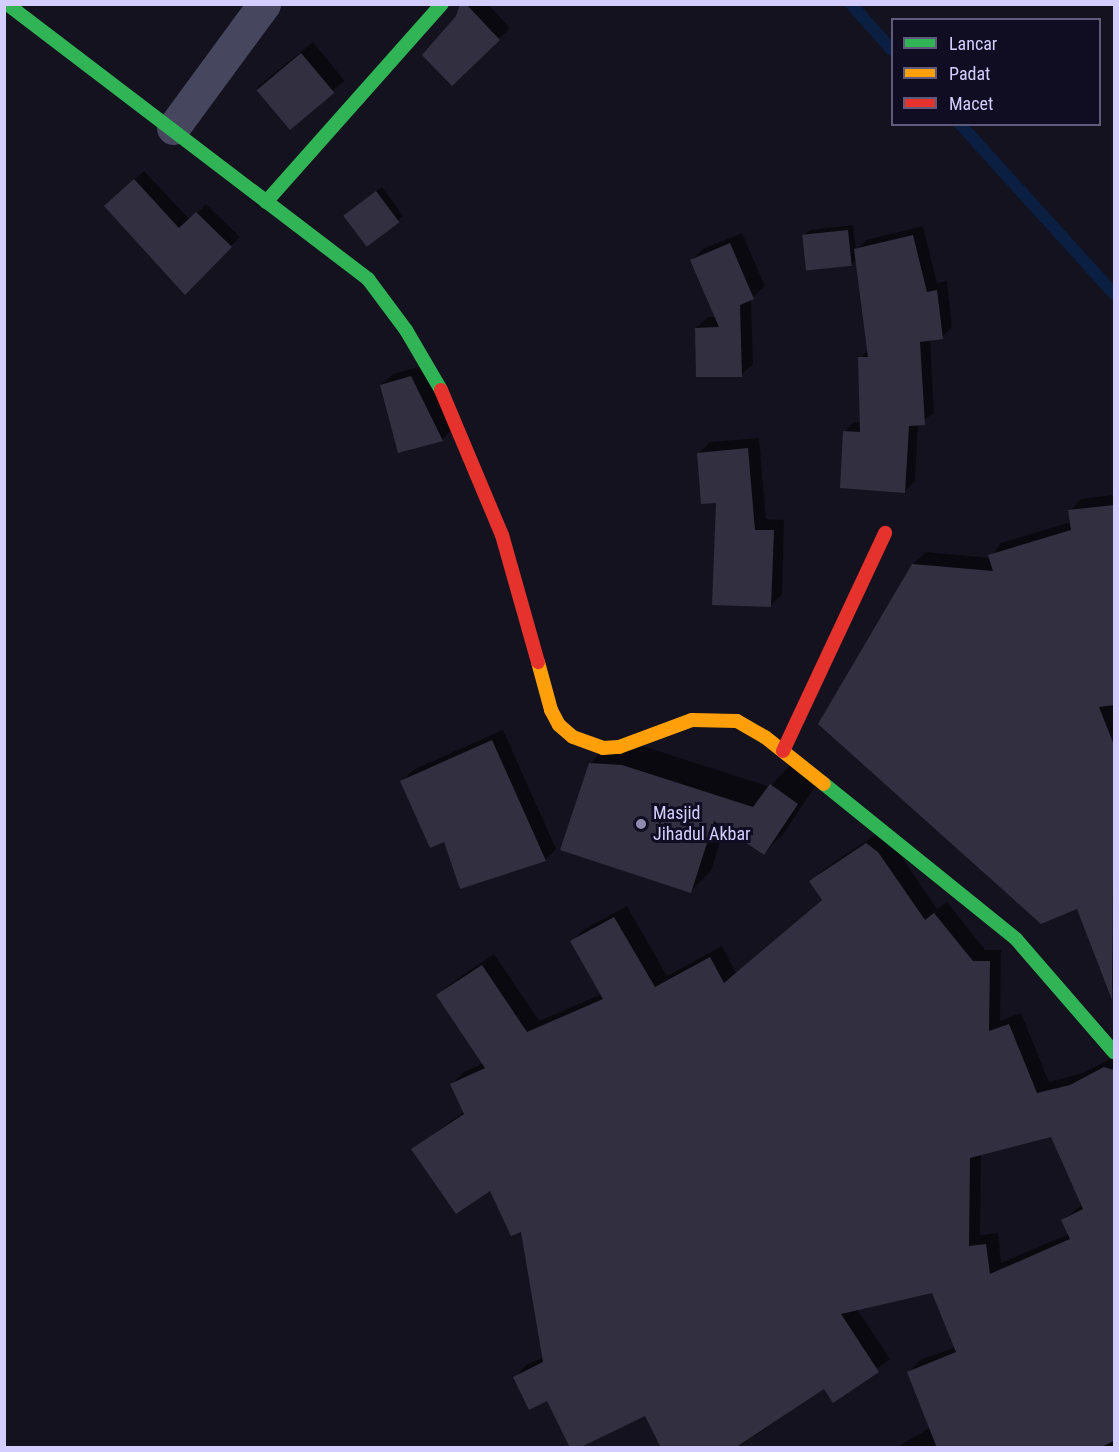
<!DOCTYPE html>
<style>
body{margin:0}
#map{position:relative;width:1119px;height:1452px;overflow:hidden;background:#14121e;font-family:"Roboto Condensed",sans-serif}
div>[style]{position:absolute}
.shadow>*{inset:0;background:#0007;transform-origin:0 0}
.stream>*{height:12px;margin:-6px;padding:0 6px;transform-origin:6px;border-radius:6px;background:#0a1f41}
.building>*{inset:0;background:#323040;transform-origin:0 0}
.street>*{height:33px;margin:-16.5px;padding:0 16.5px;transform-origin:16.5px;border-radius:16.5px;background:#46465f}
.fast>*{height:14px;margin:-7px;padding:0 7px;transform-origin:7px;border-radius:7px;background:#30b455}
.slow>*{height:14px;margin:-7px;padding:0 7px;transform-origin:7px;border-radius:7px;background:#ff9f0a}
.jam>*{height:14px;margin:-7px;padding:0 7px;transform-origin:7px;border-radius:7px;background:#e5322d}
.dots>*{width:16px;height:16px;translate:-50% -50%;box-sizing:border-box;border:3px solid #100d23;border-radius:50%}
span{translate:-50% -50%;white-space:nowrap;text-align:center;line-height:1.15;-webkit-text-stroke:6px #100d23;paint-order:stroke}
.poi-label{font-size:18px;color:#d3ceff}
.left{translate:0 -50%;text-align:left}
.frame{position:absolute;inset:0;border:6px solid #d3ceff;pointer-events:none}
.legend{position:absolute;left:891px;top:18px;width:210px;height:108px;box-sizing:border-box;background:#100d23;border:2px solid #5e5a7b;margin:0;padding:8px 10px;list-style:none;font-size:18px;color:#d3ceff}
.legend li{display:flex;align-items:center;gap:12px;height:30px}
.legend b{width:30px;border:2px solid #5e5a7b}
</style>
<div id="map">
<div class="shadow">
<i style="clip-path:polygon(463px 4px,488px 4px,510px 28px,452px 84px,457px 17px)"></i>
<i style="left:313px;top:42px;width:50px;height:73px;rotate:51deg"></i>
<i style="clip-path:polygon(144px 171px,190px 220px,206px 204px,240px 237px,185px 292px,116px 197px)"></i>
<i style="clip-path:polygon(382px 187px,403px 216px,398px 221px,345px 215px)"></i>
<i style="clip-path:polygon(853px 225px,856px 250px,866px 240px,923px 226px,937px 283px,947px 281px,952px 327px,942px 337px,930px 339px,934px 413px,918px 424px,915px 481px,905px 491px,844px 432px,854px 422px,862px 422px,860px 358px,869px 349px,857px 259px,851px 265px,804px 235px,810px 230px)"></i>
<i style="clip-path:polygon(742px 233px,765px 286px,751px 299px,753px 364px,741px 375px,696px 328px,708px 317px,716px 317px,692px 260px,703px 249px)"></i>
<i style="clip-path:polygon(423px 366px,453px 428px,442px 440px,381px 385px,393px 374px)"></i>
<i style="clip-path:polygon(759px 438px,766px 519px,784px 520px,782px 594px,770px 606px,717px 501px,698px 454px,710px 442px)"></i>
<i style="clip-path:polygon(1114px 495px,1114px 993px,1077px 907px,913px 564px,926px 552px,990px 558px,1001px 543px,1071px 522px,1070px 511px,1081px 499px)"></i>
<i style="clip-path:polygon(503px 730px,556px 849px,545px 860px,445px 840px,402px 781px,413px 770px)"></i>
<i style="clip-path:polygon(610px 743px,643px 746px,770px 787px,790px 765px,817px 784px,784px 833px,764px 853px,725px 826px,711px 871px,691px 891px,590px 764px)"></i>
<i style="clip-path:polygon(evenodd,879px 832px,890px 840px,937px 909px,947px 902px,985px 950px,1001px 950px,1000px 1021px,1021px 1013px,1049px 1082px,1083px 1073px,1114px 1057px,1114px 1448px,895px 1448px,931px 1427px,909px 1372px,920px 1360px,956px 1347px,933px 1292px,857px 1309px,890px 1359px,834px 1401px,825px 1387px,737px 1448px,663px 1448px,645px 1414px,548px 1399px,515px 1377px,526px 1365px,544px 1357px,522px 1230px,490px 1189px,413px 1149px,465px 1111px,452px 1084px,464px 1072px,483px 1063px,438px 995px,450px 984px,494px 954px,539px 1021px,602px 994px,572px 942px,583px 930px,627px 906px,667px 976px,722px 946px,736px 973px,823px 899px,811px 882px,823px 870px,879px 832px,1052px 1135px,1082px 1205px,1062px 1220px,1069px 1234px,1001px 1263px,998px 1233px,980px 1235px,981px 1153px,1052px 1135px)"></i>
</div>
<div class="stream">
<i style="left:851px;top:4px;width:62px;rotate:48.3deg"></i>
<i style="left:960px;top:124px;width:229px;rotate:47.8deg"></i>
</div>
<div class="building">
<i style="clip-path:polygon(460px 4px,466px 4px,500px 40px,452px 86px,422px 55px,456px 16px)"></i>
<i style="left:301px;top:53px;width:52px;height:58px;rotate:50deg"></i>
<i style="clip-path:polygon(134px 179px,179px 228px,196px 212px,232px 247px,185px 295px,104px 206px)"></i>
<i style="left:376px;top:191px;width:39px;height:41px;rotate:53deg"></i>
<i style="left:848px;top:230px;width:36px;height:46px;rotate:84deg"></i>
<i style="clip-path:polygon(913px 235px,927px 292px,937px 290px,943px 339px,920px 342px,925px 425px,909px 426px,905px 493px,840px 488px,843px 431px,860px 432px,858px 357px,868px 357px,854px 249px)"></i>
<i style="clip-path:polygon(730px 243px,754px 299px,740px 305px,742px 377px,696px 377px,695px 328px,719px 327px,690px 260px)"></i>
<i style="clip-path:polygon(411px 376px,443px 441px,398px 453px,380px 385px)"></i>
<i style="clip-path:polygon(748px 448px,755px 530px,774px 530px,771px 607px,712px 605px,716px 503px,701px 504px,697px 453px)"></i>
<i style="clip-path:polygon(1114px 505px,1114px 705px,1099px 707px,1114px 745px,1112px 1000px,1077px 909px,1041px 924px,818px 724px,912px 564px,993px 571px,988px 555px,1071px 530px,1068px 510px)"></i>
<i style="clip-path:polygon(492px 740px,546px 861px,460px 889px,444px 842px,430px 848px,400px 781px)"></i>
<i style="clip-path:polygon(589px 763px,622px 765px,753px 807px,770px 784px,798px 804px,764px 855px,714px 821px,691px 893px,560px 850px)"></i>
<i style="clip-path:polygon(evenodd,866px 843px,878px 852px,925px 920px,934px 913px,973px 961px,990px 961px,989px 1031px,1009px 1024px,1037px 1093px,1070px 1085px,1104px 1067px,1114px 1070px,1114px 1441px,1099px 1448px,937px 1448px,907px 1372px,956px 1352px,932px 1293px,841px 1314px,879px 1372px,833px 1403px,824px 1389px,735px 1448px,661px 1448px,645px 1416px,579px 1448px,570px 1448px,547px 1401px,529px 1410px,513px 1377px,543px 1362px,521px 1232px,511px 1236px,490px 1191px,456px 1214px,411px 1149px,464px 1114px,450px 1084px,485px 1068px,436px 995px,482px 965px,527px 1032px,603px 999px,570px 941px,614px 917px,655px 987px,710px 957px,724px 983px,822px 900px,809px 881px,866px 843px,1051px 1137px,1083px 1209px,1061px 1220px,1070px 1239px,990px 1274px,986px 1244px,969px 1246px,970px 1158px,1051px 1137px)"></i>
</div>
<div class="street">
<i style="left:173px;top:128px;width:154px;rotate:-53.7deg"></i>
</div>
<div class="fast">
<i style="left:7px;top:4px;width:454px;rotate:37.3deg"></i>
<i style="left:368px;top:279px;width:64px;rotate:53.3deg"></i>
<i style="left:406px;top:330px;width:69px;rotate:59.7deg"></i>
<i style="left:266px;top:202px;width:265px;rotate:-48.4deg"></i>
<i style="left:824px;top:784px;width:247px;rotate:38.9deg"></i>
<i style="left:1016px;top:939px;width:150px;rotate:49.1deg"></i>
</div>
<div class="slow">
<i style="left:538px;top:662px;width:50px;rotate:74.8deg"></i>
<i style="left:551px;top:710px;width:17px;rotate:62deg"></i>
<i style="left:559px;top:725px;width:18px;rotate:41deg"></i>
<i style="left:573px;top:737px;width:32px;rotate:20deg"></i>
<i style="left:603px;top:748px;width:16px;rotate:-4deg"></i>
<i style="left:619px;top:747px;width:78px;rotate:-20.3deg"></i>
<i style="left:692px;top:720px;width:45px;rotate:1.3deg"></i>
<i style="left:737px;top:721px;width:32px;rotate:30deg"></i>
<i style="left:765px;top:737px;width:75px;rotate:38.5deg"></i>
</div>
<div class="jam">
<i style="left:441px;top:390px;width:157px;rotate:67.2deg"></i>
<i style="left:502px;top:535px;width:132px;rotate:74.2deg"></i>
<i style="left:783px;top:751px;width:241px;rotate:-64.9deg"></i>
</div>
<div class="dots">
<i style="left:641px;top:824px;background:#908cb0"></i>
</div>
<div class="poi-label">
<span class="left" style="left:653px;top:824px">Masjid<br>Jihadul Akbar</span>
</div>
<div class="frame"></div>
<ul class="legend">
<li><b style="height:8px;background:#30b455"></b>Lancar</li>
<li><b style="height:8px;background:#ff9f0a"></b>Padat</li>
<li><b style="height:8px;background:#e5322d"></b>Macet</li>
</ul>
</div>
